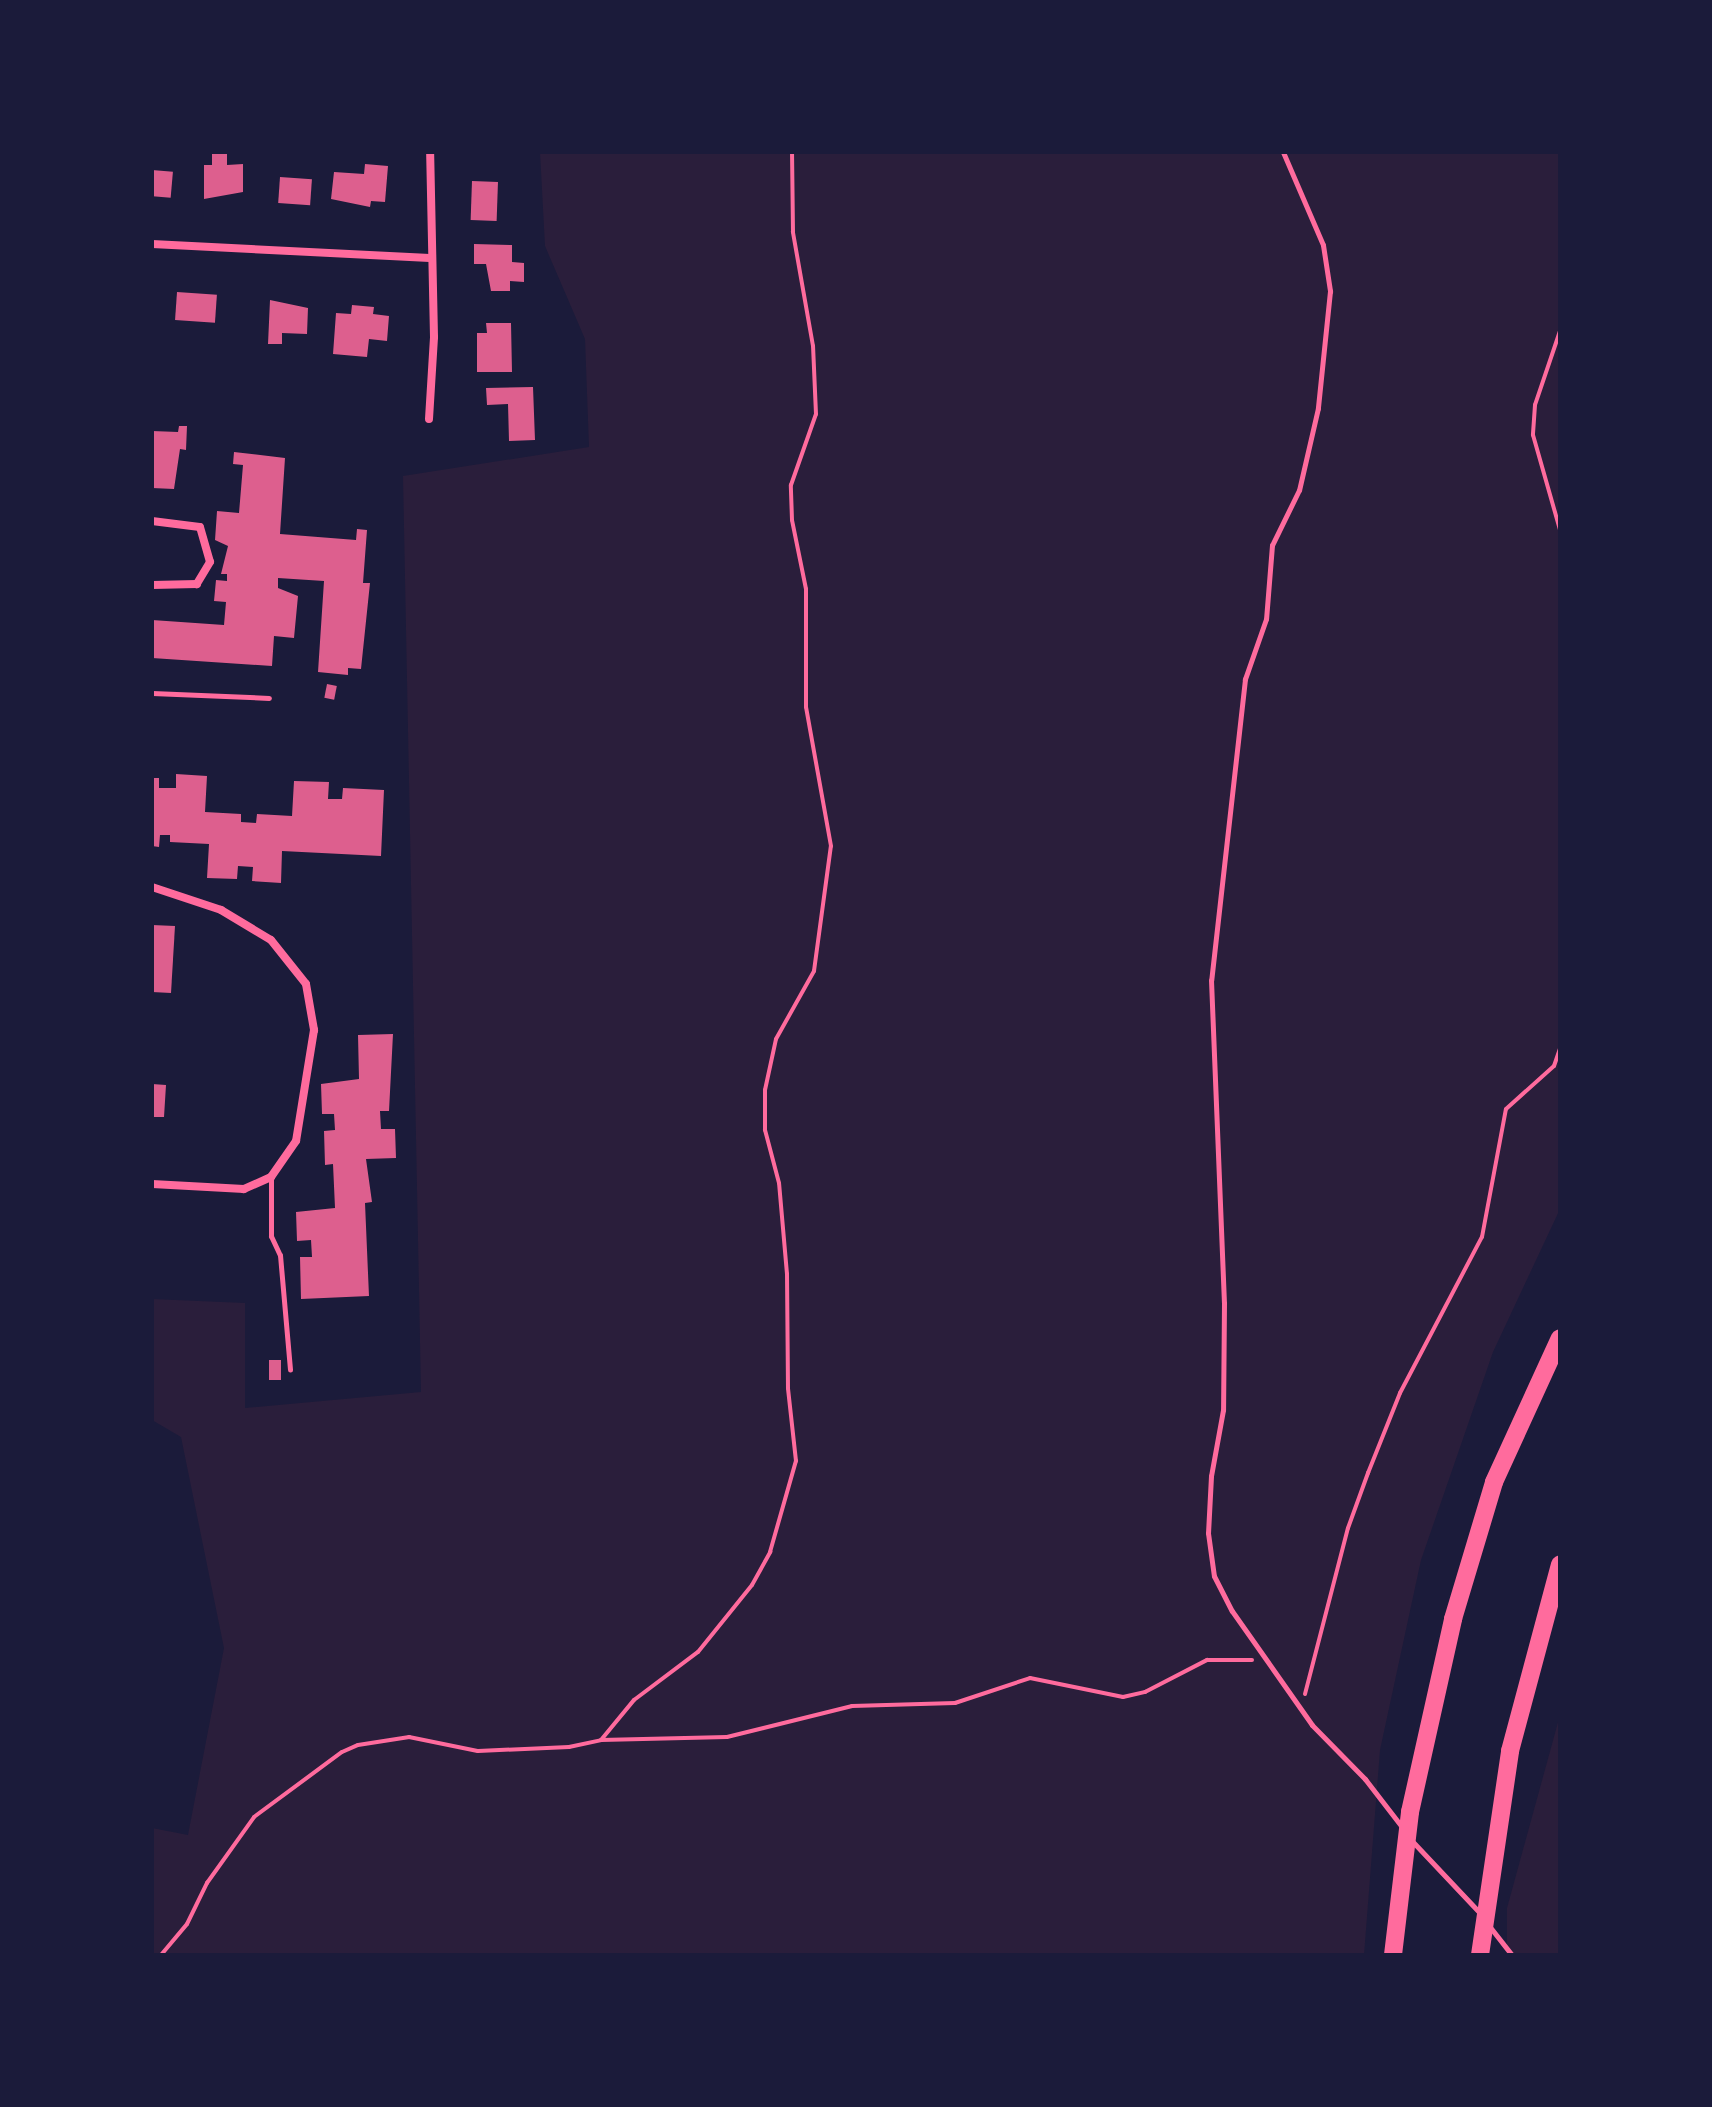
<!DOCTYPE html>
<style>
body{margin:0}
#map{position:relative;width:1712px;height:2107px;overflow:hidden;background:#1b1b3a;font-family:Barlow,sans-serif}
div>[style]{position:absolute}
.green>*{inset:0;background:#2a1e3b}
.building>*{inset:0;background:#dd5f8e;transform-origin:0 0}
.path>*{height:4px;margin:-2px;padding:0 2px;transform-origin:2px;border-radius:2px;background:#ff6b9d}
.service>*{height:5px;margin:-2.5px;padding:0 2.5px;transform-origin:2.5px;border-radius:2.5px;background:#ff6b9d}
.minor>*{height:8px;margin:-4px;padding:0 4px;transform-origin:4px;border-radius:4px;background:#ff6b9d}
.motorway>*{height:18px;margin:-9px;padding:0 9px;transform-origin:9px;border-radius:9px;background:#ff6b9d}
span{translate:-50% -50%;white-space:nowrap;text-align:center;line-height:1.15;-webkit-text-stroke:8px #1b1b3a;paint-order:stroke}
.frame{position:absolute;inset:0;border:154px solid #1b1b3a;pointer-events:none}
</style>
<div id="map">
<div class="green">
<i style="clip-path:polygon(540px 152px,1560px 152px,1560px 1209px,1493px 1352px,1421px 1560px,1380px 1750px,1364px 1955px,152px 1955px,152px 1828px,188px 1835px,224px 1648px,181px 1437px,152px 1420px,152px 1299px,245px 1303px,245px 1408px,421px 1392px,403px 476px,589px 447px,585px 339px,545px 246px)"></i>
<i style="clip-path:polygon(1560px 1715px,1560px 1955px,1507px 1955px,1507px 1908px)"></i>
</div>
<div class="building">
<i style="clip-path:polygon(212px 152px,227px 152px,227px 165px,243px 164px,243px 192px,204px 199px,204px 165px,212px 165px)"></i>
<i style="clip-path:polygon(365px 164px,388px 166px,385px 202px,371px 201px,370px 207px,331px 199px,334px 172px,364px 174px)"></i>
<i style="left:152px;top:170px;width:21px;height:26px;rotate:5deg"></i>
<i style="left:280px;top:177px;width:32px;height:26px;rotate:4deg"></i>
<i style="left:472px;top:181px;width:26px;height:39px;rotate:2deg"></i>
<i style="clip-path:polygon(474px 244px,512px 245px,512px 262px,524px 263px,524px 282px,510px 281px,510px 291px,491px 291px,486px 264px,474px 264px)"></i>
<i style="left:177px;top:292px;width:40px;height:28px;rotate:4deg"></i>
<i style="clip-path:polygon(270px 300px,308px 308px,307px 334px,282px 333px,282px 344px,268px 344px)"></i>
<i style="clip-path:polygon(352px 305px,374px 307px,373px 314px,389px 316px,387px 341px,369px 339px,367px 357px,333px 354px,336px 313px,351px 314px)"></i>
<i style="clip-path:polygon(486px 323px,511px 323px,512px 372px,477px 372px,477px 333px,487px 333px)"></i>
<i style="clip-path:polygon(533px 387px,535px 440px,509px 441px,508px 404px,487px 405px,486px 388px)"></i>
<i style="clip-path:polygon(179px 426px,187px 426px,186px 450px,180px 449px,174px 489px,152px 488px,152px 431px,178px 432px)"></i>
<i style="clip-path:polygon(234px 452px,285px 458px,280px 534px,356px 540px,357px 529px,367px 530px,363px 583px,370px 583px,361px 669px,348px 668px,348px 675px,318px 672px,324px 581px,278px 578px,278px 588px,298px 596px,294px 638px,274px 636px,272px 666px,152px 658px,152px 620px,224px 625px,226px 602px,214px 601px,216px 580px,227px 581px,227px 574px,221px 574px,228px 546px,215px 540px,217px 511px,239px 513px,243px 465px,233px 464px)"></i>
<i style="left:327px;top:684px;width:10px;height:14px;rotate:11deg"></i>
<i style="clip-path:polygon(176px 774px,207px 776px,205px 812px,241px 814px,241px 822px,256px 823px,257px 814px,292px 816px,294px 781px,329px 782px,328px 799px,342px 799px,343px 788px,384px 790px,381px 856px,282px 851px,281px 883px,252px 881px,253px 867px,238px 866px,237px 879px,207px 878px,209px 844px,170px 842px,170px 835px,160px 835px,159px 847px,152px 846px,152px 778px,159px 778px,159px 788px,176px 788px)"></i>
<i style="clip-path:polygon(152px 925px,175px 926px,171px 993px,152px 992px)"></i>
<i style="clip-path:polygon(393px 1034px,389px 1111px,380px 1111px,381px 1129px,395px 1129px,396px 1158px,366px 1159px,372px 1202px,365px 1203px,369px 1296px,301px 1299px,300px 1257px,312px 1257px,311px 1240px,297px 1241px,296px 1212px,335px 1208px,333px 1164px,325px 1165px,324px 1131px,335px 1130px,334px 1114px,322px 1114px,321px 1084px,359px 1079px,358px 1035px)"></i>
<i style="clip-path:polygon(152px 1084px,166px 1085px,164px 1117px,152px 1117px)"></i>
<i style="left:269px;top:1360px;width:12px;height:20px"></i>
</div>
<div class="path">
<i style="left:1560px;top:331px;width:78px;rotate:108.7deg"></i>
<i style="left:1535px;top:405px;width:30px;rotate:94deg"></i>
<i style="left:1533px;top:435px;width:99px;rotate:74.1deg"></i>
<i style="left:1305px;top:1694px;width:171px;rotate:-75.5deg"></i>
<i style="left:1348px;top:1528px;width:59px;rotate:-70deg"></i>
<i style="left:1368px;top:1473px;width:86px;rotate:-68.2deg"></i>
<i style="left:1400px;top:1393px;width:176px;rotate:-62.3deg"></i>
<i style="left:1482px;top:1237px;width:130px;rotate:-79.4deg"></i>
<i style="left:1506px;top:1109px;width:64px;rotate:-41.9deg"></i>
<i style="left:1554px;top:1066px;width:18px;rotate:-71deg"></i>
<i style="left:601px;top:1740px;width:126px;rotate:-1.4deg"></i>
<i style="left:727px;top:1737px;width:129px;rotate:-13.9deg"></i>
<i style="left:852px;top:1706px;width:103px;rotate:-1.7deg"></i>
<i style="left:955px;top:1703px;width:79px;rotate:-18.4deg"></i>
<i style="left:1030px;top:1678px;width:95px;rotate:11.5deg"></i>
<i style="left:1123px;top:1697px;width:23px;rotate:-13deg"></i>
<i style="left:1145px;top:1692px;width:70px;rotate:-27.3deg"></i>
<i style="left:1207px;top:1660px;width:45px"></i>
<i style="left:161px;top:1955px;width:40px;rotate:-50deg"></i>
<i style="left:187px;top:1924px;width:46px;rotate:-64deg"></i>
<i style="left:207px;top:1883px;width:81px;rotate:-54.5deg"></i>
<i style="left:254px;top:1817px;width:109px;rotate:-36.5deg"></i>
<i style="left:342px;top:1752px;width:17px;rotate:-24deg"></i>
<i style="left:358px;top:1745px;width:52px;rotate:-8.9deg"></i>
<i style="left:409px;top:1737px;width:70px;rotate:11.5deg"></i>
<i style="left:478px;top:1751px;width:91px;rotate:-2.5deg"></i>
<i style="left:569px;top:1747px;width:33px;rotate:-12deg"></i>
<i style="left:601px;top:1740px;width:52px;rotate:-50.5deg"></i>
<i style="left:634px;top:1700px;width:80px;rotate:-36.9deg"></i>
<i style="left:698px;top:1652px;width:86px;rotate:-51.1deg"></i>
<i style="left:752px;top:1585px;width:38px;rotate:-61deg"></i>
<i style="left:770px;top:1552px;width:95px;rotate:-74.1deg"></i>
<i style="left:796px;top:1461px;width:73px;rotate:-96.3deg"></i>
<i style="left:788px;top:1388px;width:114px;rotate:-90.5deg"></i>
<i style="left:787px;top:1274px;width:91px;rotate:-95deg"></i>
<i style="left:779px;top:1183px;width:55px;rotate:-104.8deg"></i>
<i style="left:765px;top:1130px;width:40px;rotate:-90deg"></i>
<i style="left:765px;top:1090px;width:52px;rotate:-77.8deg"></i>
<i style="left:776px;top:1039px;width:78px;rotate:-60.8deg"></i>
<i style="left:814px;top:971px;width:126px;rotate:-82.3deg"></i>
<i style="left:831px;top:846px;width:141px;rotate:-100.2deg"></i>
<i style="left:806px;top:707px;width:118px;rotate:-90deg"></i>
<i style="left:806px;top:589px;width:70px;rotate:-101.5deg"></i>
<i style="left:792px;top:520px;width:35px;rotate:-92deg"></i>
<i style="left:791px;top:485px;width:75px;rotate:-70.6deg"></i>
<i style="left:816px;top:414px;width:68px;rotate:-92.5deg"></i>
<i style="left:813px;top:346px;width:116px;rotate:-100deg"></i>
<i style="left:793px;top:232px;width:80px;rotate:-90.7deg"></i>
</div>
<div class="service">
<i style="left:1283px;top:152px;width:101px;rotate:66.7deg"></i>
<i style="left:1323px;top:245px;width:47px;rotate:81.3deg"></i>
<i style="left:1330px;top:291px;width:118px;rotate:95.9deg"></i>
<i style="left:1318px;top:408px;width:84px;rotate:103deg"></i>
<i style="left:1299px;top:490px;width:61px;rotate:116.1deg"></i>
<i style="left:1272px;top:545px;width:74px;rotate:94.6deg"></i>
<i style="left:1266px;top:619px;width:64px;rotate:109.3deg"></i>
<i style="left:1245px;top:679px;width:303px;rotate:96.4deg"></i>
<i style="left:1211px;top:980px;width:323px;rotate:87.7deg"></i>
<i style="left:1224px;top:1303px;width:107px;rotate:90.5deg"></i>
<i style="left:1223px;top:1410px;width:67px;rotate:100.3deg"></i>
<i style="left:1211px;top:1476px;width:57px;rotate:93deg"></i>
<i style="left:1208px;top:1533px;width:43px;rotate:82.1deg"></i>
<i style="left:1214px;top:1576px;width:39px;rotate:63deg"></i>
<i style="left:1232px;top:1611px;width:139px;rotate:54.9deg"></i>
<i style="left:1312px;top:1725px;width:76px;rotate:45.5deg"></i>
<i style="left:1365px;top:1779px;width:61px;rotate:52.4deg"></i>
<i style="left:152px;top:693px;width:117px;rotate:2.4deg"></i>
<i style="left:271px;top:1177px;width:59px;rotate:90deg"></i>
<i style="left:271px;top:1236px;width:21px;rotate:65deg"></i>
<i style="left:280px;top:1255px;width:115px;rotate:85deg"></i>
<i style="left:1413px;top:1842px;width:98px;rotate:46.7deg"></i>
<i style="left:1490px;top:1927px;width:36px;rotate:52deg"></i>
</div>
<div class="minor">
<i style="left:152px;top:244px;width:278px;rotate:2.9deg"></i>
<i style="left:429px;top:419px;width:82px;rotate:-86.5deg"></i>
<i style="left:434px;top:337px;width:185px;rotate:-91.2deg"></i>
<i style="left:152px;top:521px;width:48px;rotate:7.1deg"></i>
<i style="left:200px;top:527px;width:36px;rotate:74deg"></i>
<i style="left:210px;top:562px;width:26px;rotate:121deg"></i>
<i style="left:197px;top:584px;width:45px;rotate:178.7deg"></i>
<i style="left:152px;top:887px;width:73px;rotate:18.4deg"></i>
<i style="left:221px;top:910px;width:58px;rotate:31deg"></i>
<i style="left:271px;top:940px;width:56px;rotate:51.5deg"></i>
<i style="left:306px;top:984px;width:47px;rotate:80.1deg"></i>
<i style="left:314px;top:1030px;width:112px;rotate:99.2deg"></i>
<i style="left:296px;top:1141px;width:44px;rotate:124.8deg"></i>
<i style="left:271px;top:1177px;width:30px;rotate:156deg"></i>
<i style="left:244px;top:1189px;width:92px;rotate:-176.9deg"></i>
</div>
<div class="motorway">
<i style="left:1393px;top:1955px;width:144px;rotate:-83.2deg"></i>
<i style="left:1410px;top:1812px;width:198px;rotate:-77.4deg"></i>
<i style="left:1453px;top:1619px;width:143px;rotate:-73.3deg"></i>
<i style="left:1494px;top:1482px;width:158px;rotate:-65.4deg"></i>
<i style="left:1480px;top:1955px;width:206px;rotate:-81.6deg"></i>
<i style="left:1510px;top:1751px;width:193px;rotate:-75deg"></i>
</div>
<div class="frame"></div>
</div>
